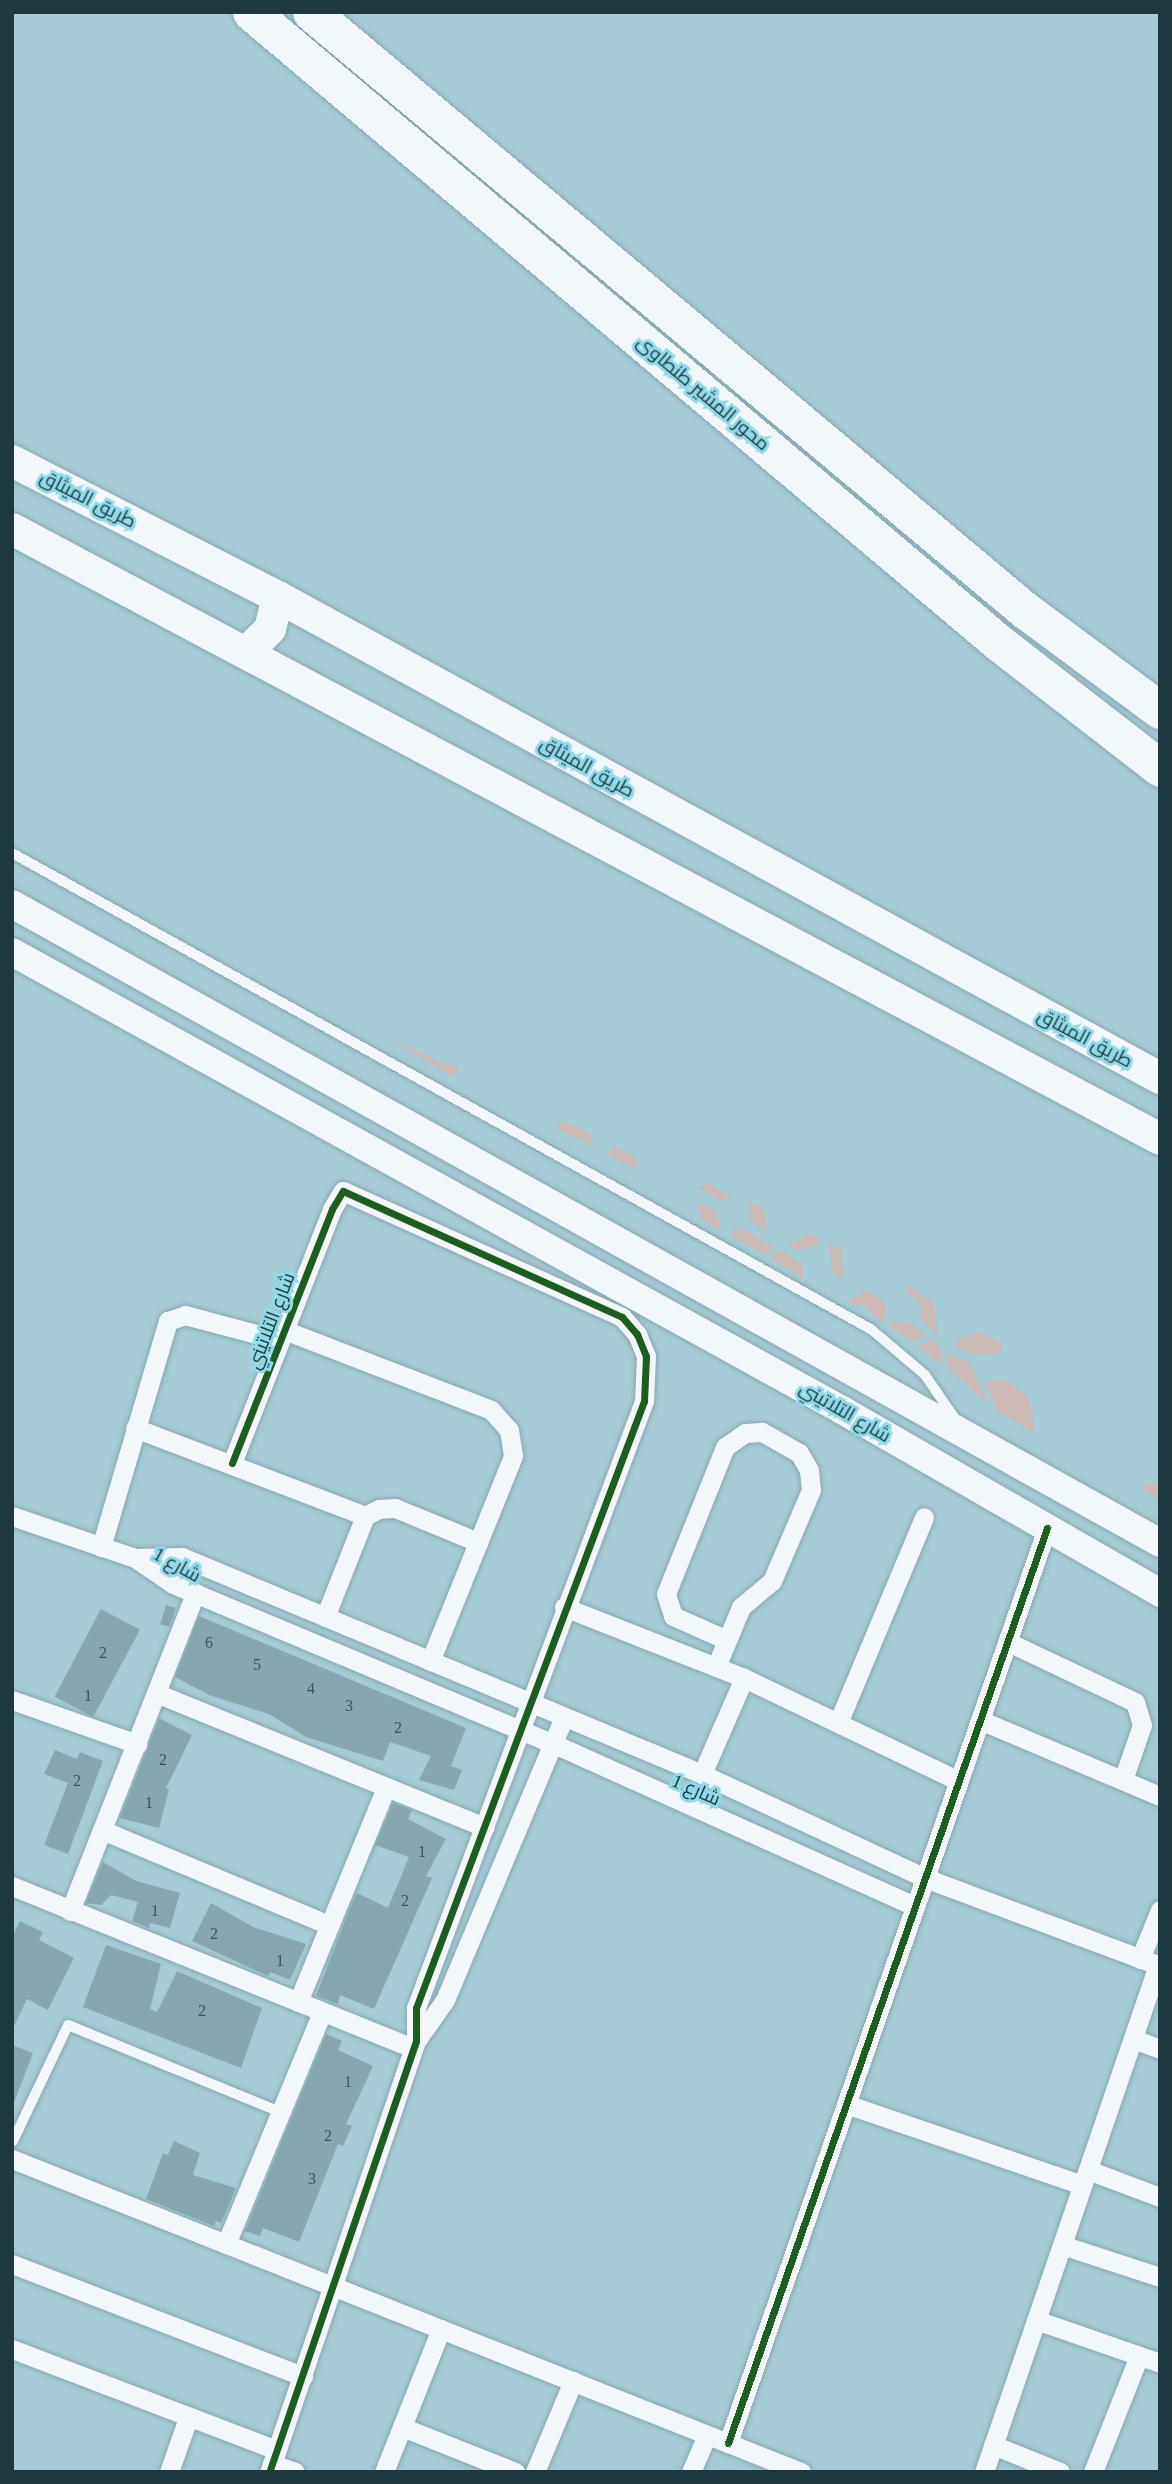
<!DOCTYPE html>
<meta charset="utf-8">
<style>
body{margin:0}
#map{position:relative;width:1172px;height:2484px;overflow:hidden;background:#a5cbd5;font-family:"Times New Roman",Cairo,serif}
div>[style]{position:absolute}
.green>*{inset:0;background:#cab9b5}
.building>*{inset:0;background:#87a7af;transform-origin:0 0}
.roads{filter:drop-shadow(0 0 2px #88a7af) drop-shadow(0 0 2px #88a7af)}
.lane>*{height:10px;margin:-5px;padding:0 5px;transform-origin:5px;border-radius:5px;background:#f2f7f9}
.street>*{height:19px;margin:-9.5px;padding:0 9.5px;transform-origin:9.5px;border-radius:9.5px;background:#f2f7f9}
.secondary>*{height:28px;margin:-14px;padding:0 14px;transform-origin:14px;border-radius:14px;background:#f2f7f9}
.primary>*{height:32px;margin:-16px;padding:0 16px;transform-origin:16px;border-radius:16px;background:#f2f7f9}
.highway>*{height:37px;margin:-18.5px;padding:0 18.5px;transform-origin:18.5px;border-radius:18.5px;background:#f2f7f9}
.cycleway>*{height:7px;margin:-3.5px;padding:0 3.5px;transform-origin:3.5px;border-radius:3.5px;background:#1b5e20}
span{translate:-50% -50%;white-space:nowrap;text-align:center;line-height:1.15;-webkit-text-stroke:6px #91d8e9;paint-order:stroke}
.number-label{font-size:16px;color:#36545b}
.number-label span{-webkit-text-stroke-width:0}
.street-label{font-size:19px;color:#1b393f}
.frame{position:absolute;inset:0;border:14px solid #1b393f;pointer-events:none}
</style>
<div id="map">
<div class="green">
<i style="clip-path:polygon(388px 1038px,440px 1062px,459px 1068px,453px 1077px)"></i>
<i style="clip-path:polygon(564px 1121px,593px 1135px,591px 1146px,555px 1128px)"></i>
<i style="clip-path:polygon(616px 1147px,636px 1157px,637px 1170px,606px 1154px)"></i>
<i style="clip-path:polygon(707px 1183px,732px 1197px,722px 1201px,699px 1189px)"></i>
<i style="clip-path:polygon(698px 1202px,716px 1212px,721px 1226px,718px 1229px,702px 1220px)"></i>
<i style="clip-path:polygon(750px 1202px,764px 1209px,767px 1232px,749px 1220px)"></i>
<i style="clip-path:polygon(734px 1229px,747px 1231px,775px 1248px,764px 1255px,732px 1237px)"></i>
<i style="clip-path:polygon(811px 1234px,819px 1239px,818px 1245px,797px 1251px,789px 1245px)"></i>
<i style="clip-path:polygon(829px 1244px,841px 1250px,844px 1280px,833px 1273px)"></i>
<i style="clip-path:polygon(780px 1250px,802px 1264px,803px 1278px,769px 1258px)"></i>
<i style="clip-path:polygon(908px 1286px,934px 1303px,938px 1335px,921px 1320px,919px 1302px,905px 1290px)"></i>
<i style="clip-path:polygon(868px 1290px,886px 1304px,884px 1324px,861px 1304px,853px 1306px,847px 1302px)"></i>
<i style="clip-path:polygon(890px 1322px,910px 1323px,926px 1336px,913px 1342px,891px 1329px)"></i>
<i style="clip-path:polygon(980px 1332px,1003px 1344px,1000px 1354px,974px 1355px,956px 1348px,958px 1339px)"></i>
<i style="clip-path:polygon(931px 1340px,941px 1348px,941px 1364px,918px 1347px)"></i>
<i style="clip-path:polygon(946px 1354px,970px 1363px,988px 1404px,949px 1370px)"></i>
<i style="clip-path:polygon(1006px 1380px,1029px 1399px,1035px 1433px,998px 1412px,984px 1382px)"></i>
<i style="clip-path:polygon(1160px 1483px,1160px 1501px,1142px 1489px,1144px 1485px)"></i>
</div>
<div class="building">
<i style="left:166px;top:1605px;width:10px;height:20px;rotate:17deg"></i>
<i style="left:101px;top:1609px;width:44px;height:99px;rotate:28deg"></i>
<i style="clip-path:polygon(199px 1616px,466px 1728px,451px 1766px,462px 1770px,454px 1790px,419px 1780px,431px 1756px,390px 1742px,383px 1761px,306px 1737px,269px 1714px,209px 1695px,175px 1677px)"></i>
<i style="clip-path:polygon(159px 1718px,192px 1735px,166px 1788px,169px 1789px,159px 1828px,120px 1818px)"></i>
<i style="clip-path:polygon(55px 1750px,77px 1759px,80px 1752px,103px 1761px,68px 1854px,44px 1845px,68px 1783px,44px 1774px)"></i>
<i style="clip-path:polygon(393px 1803px,412px 1810px,408px 1819px,446px 1839px,426px 1876px,432px 1878px,374px 2009px,340px 1995px,338px 2004px,316px 1996px,352px 1903px,357px 1893px,388px 1908px,409px 1857px,375px 1845px)"></i>
<i style="clip-path:polygon(103px 1862px,136px 1881px,180px 1893px,170px 1928px,150px 1923px,149px 1928px,132px 1921px,138px 1902px,111px 1895px,101px 1905px,86px 1903px)"></i>
<i style="clip-path:polygon(211px 1903px,253px 1927px,306px 1944px,290px 1980px,270px 1972px,268px 1976px,192px 1941px)"></i>
<i style="clip-path:polygon(20px 1921px,43px 1932px,39px 1940px,74px 1958px,48px 2010px,27px 1999px,12px 2030px,12px 1937px)"></i>
<i style="clip-path:polygon(106px 1945px,161px 1964px,150px 2009px,157px 2012px,177px 1971px,262px 2008px,241px 2068px,83px 2007px)"></i>
<i style="clip-path:polygon(326px 2034px,342px 2041px,338px 2050px,373px 2066px,346px 2124px,352px 2126px,343px 2146px,338px 2144px,299px 2242px,263px 2228px,260px 2236px,245px 2231px)"></i>
<i style="clip-path:polygon(12px 2045px,33px 2053px,13px 2105px,12px 2104px)"></i>
<i style="clip-path:polygon(174px 2141px,200px 2153px,193px 2175px,236px 2188px,221px 2223px,216px 2221px,214px 2226px,146px 2199px,163px 2153px,168px 2155px)"></i>
</div>
<div class="roads">
<div class="lane">
<i style="left:12px;top:853px;width:983px;rotate:29.01deg"></i>
<i style="left:872px;top:1330px;width:70px;rotate:40.3deg"></i>
<i style="left:925px;top:1375px;width:58px;rotate:55.5deg"></i>
<i style="left:13px;top:2141px;width:128px;rotate:-64.6deg"></i>
<i style="left:68px;top:2025px;width:229px;rotate:22.3deg"></i>
</div>
<div class="street">
<i style="left:135px;top:1428px;width:246px;rotate:20.9deg"></i>
<i style="left:232px;top:1463px;width:273px;rotate:-68.5deg"></i>
<i style="left:332px;top:1209px;width:21px;rotate:-59deg"></i>
<i style="left:343px;top:1191px;width:306px;rotate:24.3deg"></i>
<i style="left:622px;top:1317px;width:23px;rotate:49deg"></i>
<i style="left:637px;top:1334px;width:24px;rotate:68deg"></i>
<i style="left:646px;top:1356px;width:45px;rotate:92.5deg"></i>
<i style="left:644px;top:1401px;width:648px;rotate:110.59deg"></i>
<i style="left:416px;top:2008px;width:33px;rotate:90deg"></i>
<i style="left:416px;top:2041px;width:455px;rotate:108.8deg"></i>
<i style="left:12px;top:1516px;width:130px;rotate:18.9deg"></i>
<i style="left:135px;top:1558px;width:46px;rotate:34.4deg"></i>
<i style="left:173px;top:1584px;width:413px;rotate:22.8deg"></i>
<i style="left:554px;top:1744px;width:396px;rotate:24.2deg"></i>
<i style="left:101px;top:1547px;width:236px;rotate:-73.5deg"></i>
<i style="left:168px;top:1321px;width:18px;rotate:-19deg"></i>
<i style="left:185px;top:1315px;width:82px;rotate:14.9deg"></i>
<i style="left:264px;top:1336px;width:21px;rotate:-17deg"></i>
<i style="left:284px;top:1330px;width:222px;rotate:21.1deg"></i>
<i style="left:491px;top:1410px;width:27px;rotate:48deg"></i>
<i style="left:509px;top:1430px;width:26px;rotate:81deg"></i>
<i style="left:513px;top:1456px;width:221px;rotate:112deg"></i>
<i style="left:135px;top:1558px;width:47px;rotate:-1.2deg"></i>
<i style="left:182px;top:1557px;width:563px;rotate:22.65deg"></i>
<i style="left:702px;top:1774px;width:246px;rotate:25deg"></i>
<i style="left:925px;top:1878px;width:251px;rotate:20.5deg"></i>
<i style="left:564px;top:1607px;width:193px;rotate:21.5deg"></i>
<i style="left:744px;top:1678px;width:238px;rotate:25.6deg"></i>
<i style="left:325px;top:1617px;width:109px;rotate:-68.4deg"></i>
<i style="left:365px;top:1516px;width:16px;rotate:-27deg"></i>
<i style="left:379px;top:1509px;width:16px;rotate:-4deg"></i>
<i style="left:395px;top:1508px;width:90px;rotate:22.3deg"></i>
<i style="left:1008px;top:1642px;width:140px;rotate:25.3deg"></i>
<i style="left:1135px;top:1702px;width:24px;rotate:73deg"></i>
<i style="left:1142px;top:1725px;width:58px;rotate:109.1deg"></i>
<i style="left:716px;top:1667px;width:65px;rotate:-67.4deg"></i>
<i style="left:741px;top:1607px;width:40px;rotate:-40deg"></i>
<i style="left:772px;top:1581px;width:99px;rotate:-66.8deg"></i>
<i style="left:811px;top:1490px;width:20px;rotate:-96deg"></i>
<i style="left:809px;top:1470px;width:20px;rotate:-120deg"></i>
<i style="left:799px;top:1453px;width:43px;rotate:-150.4deg"></i>
<i style="left:762px;top:1432px;width:17px;rotate:177deg"></i>
<i style="left:745px;top:1433px;width:24px;rotate:145deg"></i>
<i style="left:725px;top:1447px;width:158px;rotate:111.9deg"></i>
<i style="left:666px;top:1594px;width:23px;rotate:72deg"></i>
<i style="left:673px;top:1616px;width:59px;rotate:24deg"></i>
<i style="left:156px;top:1693px;width:355px;rotate:22.2deg"></i>
<i style="left:12px;top:1700px;width:133px;rotate:19.4deg"></i>
<i style="left:980px;top:1720px;width:195px;rotate:22.9deg"></i>
<i style="left:838px;top:1723px;width:223px;rotate:-67.3deg"></i>
<i style="left:702px;top:1774px;width:105px;rotate:-66.4deg"></i>
<i style="left:102px;top:1830px;width:246px;rotate:22.7deg"></i>
<i style="left:12px;top:1886px;width:432px;rotate:22deg"></i>
<i style="left:70px;top:1911px;width:342px;rotate:-68.5deg"></i>
<i style="left:1140px;top:1959px;width:53px;rotate:-67.8deg"></i>
<i style="left:298px;top:2002px;width:232px;rotate:-67.7deg"></i>
<i style="left:1133px;top:2039px;width:29px;rotate:20deg"></i>
<i style="left:416px;top:2041px;width:50px;rotate:-54.7deg"></i>
<i style="left:445px;top:2000px;width:307px;rotate:-67.2deg"></i>
<i style="left:846px;top:2104px;width:250px;rotate:18.9deg"></i>
<i style="left:12px;top:2159px;width:849px;rotate:21.64deg"></i>
<i style="left:1088px;top:2170px;width:77px;rotate:20.6deg"></i>
<i style="left:226px;top:2244px;width:251px;rotate:-67.5deg"></i>
<i style="left:1062px;top:2245px;width:103px;rotate:18.1deg"></i>
<i style="left:12px;top:2264px;width:312px;rotate:21.1deg"></i>
<i style="left:1036px;top:2320px;width:131px;rotate:19.1deg"></i>
<i style="left:12px;top:2349px;width:283px;rotate:20.9deg"></i>
<i style="left:402px;top:2427px;width:122px;rotate:21.7deg"></i>
<i style="left:728px;top:2443px;width:969px;rotate:-70.78deg"></i>
<i style="left:993px;top:2445px;width:72px;rotate:21.9deg"></i>
<i style="left:272px;top:2464px;width:24px;rotate:19deg"></i>
<i style="left:169px;top:2472px;width:57px;rotate:-70.6deg"></i>
<i style="left:384px;top:2472px;width:154px;rotate:-68.3deg"></i>
<i style="left:535px;top:2472px;width:99px;rotate:-67.3deg"></i>
<i style="left:691px;top:2472px;width:40px;rotate:-66.6deg"></i>
<i style="left:984px;top:2472px;width:536px;rotate:-71.06deg"></i>
<i style="left:1093px;top:2472px;width:125px;rotate:-68.4deg"></i>
</div>
<div class="secondary">
<i style="left:12px;top:904px;width:1314px;rotate:29.1deg"></i>
<i style="left:12px;top:952px;width:948px;rotate:28.89deg"></i>
<i style="left:842px;top:1410px;width:367px;rotate:29.9deg"></i>
</div>
<div class="primary">
<i style="left:12px;top:461px;width:299px;rotate:27.1deg"></i>
<i style="left:278px;top:597px;width:1005px;rotate:28.61deg"></i>
<i style="left:12px;top:529px;width:1300px;rotate:27.98deg"></i>
<i style="left:246px;top:653px;width:34px;rotate:-45deg"></i>
<i style="left:270px;top:629px;width:33px;rotate:-76deg"></i>
</div>
<div class="highway">
<i style="left:251px;top:12px;width:979px;rotate:40.15deg"></i>
<i style="left:999px;top:643px;width:204px;rotate:37.8deg"></i>
<i style="left:311px;top:12px;width:933px;rotate:39.96deg"></i>
<i style="left:1026px;top:611px;width:167px;rotate:36.5deg"></i>
</div>
</div>
<div class="cycleway">
<i style="left:232px;top:1463px;width:273px;rotate:-68.5deg"></i>
<i style="left:332px;top:1209px;width:21px;rotate:-59deg"></i>
<i style="left:343px;top:1191px;width:306px;rotate:24.3deg"></i>
<i style="left:622px;top:1317px;width:23px;rotate:49deg"></i>
<i style="left:637px;top:1334px;width:24px;rotate:68deg"></i>
<i style="left:646px;top:1356px;width:45px;rotate:92.5deg"></i>
<i style="left:644px;top:1401px;width:648px;rotate:110.59deg"></i>
<i style="left:416px;top:2008px;width:33px;rotate:90deg"></i>
<i style="left:416px;top:2041px;width:455px;rotate:108.8deg"></i>
<i style="left:728px;top:2443px;width:969px;rotate:-70.78deg"></i>
</div>
<div class="number-label">
<span style="left:209px;top:1643px">6</span>
<span style="left:103px;top:1653px">2</span>
<span style="left:257px;top:1665px">5</span>
<span style="left:311px;top:1689px">4</span>
<span style="left:88px;top:1696px">1</span>
<span style="left:349px;top:1706px">3</span>
<span style="left:398px;top:1728px">2</span>
<span style="left:163px;top:1760px">2</span>
<span style="left:77px;top:1781px">2</span>
<span style="left:149px;top:1803px">1</span>
<span style="left:422px;top:1852px">1</span>
<span style="left:405px;top:1901px">2</span>
<span style="left:155px;top:1911px">1</span>
<span style="left:214px;top:1934px">2</span>
<span style="left:280px;top:1961px">1</span>
<span style="left:202px;top:2011px">2</span>
<span style="left:348px;top:2082px">1</span>
<span style="left:328px;top:2136px">2</span>
<span style="left:312px;top:2179px">3</span>
</div>
<div class="street-label">
<span style="left:703px;top:393px;rotate:40deg">محور المشير طنطاوى</span>
<span style="left:88px;top:499px;rotate:27deg">طريق الميثاق</span>
<span style="left:587px;top:767px;rotate:29deg">طريق الميثاق</span>
<span style="left:1085px;top:1038px;rotate:28deg">طريق الميثاق</span>
<span style="left:271px;top:1321px;rotate:-69deg">شارع التلاتيني</span>
<span style="left:845px;top:1412px;rotate:30deg">شارع التلاتيني</span>
<span style="left:177px;top:1565px;rotate:29deg">شارع 1</span>
<span style="left:696px;top:1790px;rotate:24deg">شارع 1</span>
</div>
<div class="frame"></div>
</div>
